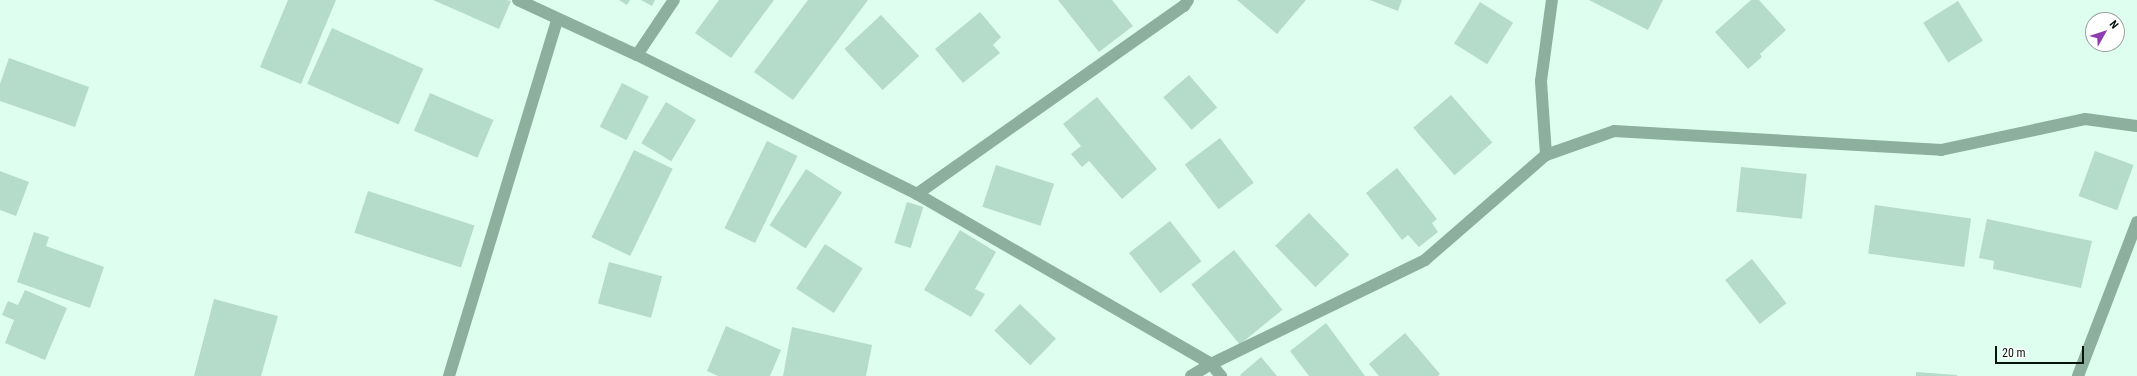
<!DOCTYPE html>
<style>
body{margin:0}
#map{position:relative;width:2137px;height:376px;overflow:hidden;background:#defeef;font-family:"Roboto Condensed",sans-serif}
div>[style]{position:absolute}
.building>*{inset:0;background:#b5dcca;transform-origin:0 0}
.street>*{height:12px;margin:-6px;padding:0 6px;transform-origin:6px;border-radius:6px;background:#8caf9e}
span{translate:-50% -50%;white-space:nowrap;text-align:center;line-height:1.15;-webkit-text-stroke:3px #fff;paint-order:stroke}
.north{position:absolute;left:2085px;top:12px;width:40px;height:40px;box-sizing:border-box;background:#fff;border:1px solid #9ba19e;border-radius:50%;rotate:51deg;font-size:11px;font-weight:700;line-height:16px;text-align:center;color:#05130d}
.north::after{content:'';display:block;margin:auto;width:14px;height:18px;background:#8e3eae;clip-path:polygon(50% 0,100% 100%,50% 72%,0 100%)}
.scale{position:absolute;left:1995px;top:346px;width:89px;height:18px;box-sizing:border-box;border:2px solid #05130d;border-top:0;padding-left:5px;font-size:12px;line-height:14px;white-space:nowrap;color:#05130d;-webkit-text-stroke:3px #fff;paint-order:stroke}
</style>
<div id="map">
<div class="building">
<i style="clip-path:polygon(288px 0,336px 0,301px 84px,260px 67px)"></i>
<i style="clip-path:polygon(433px 0,507px 0,511px 1px,499px 29px)"></i>
<i style="clip-path:polygon(619px 0,630px 0,627px 5px)"></i>
<i style="clip-path:polygon(641px 0,655px 0,652px 6px)"></i>
<i style="clip-path:polygon(719px 0,774px 0,731px 58px,695px 33px)"></i>
<i style="clip-path:polygon(808px 0,868px 0,793px 100px,754px 72px)"></i>
<i style="clip-path:polygon(1058px 0,1112px 0,1133px 26px,1099px 52px)"></i>
<i style="clip-path:polygon(1237px 0,1306px 0,1277px 34px)"></i>
<i style="clip-path:polygon(1370px 0,1402px 0,1398px 11px)"></i>
<i style="clip-path:polygon(1589px 0,1663px 0,1648px 30px)"></i>
<i style="clip-path:polygon(1751px 0,1759px 0,1786px 30px,1760px 54px,1762px 57px,1748px 69px,1715px 32px)"></i>
<i style="left:1958px;top:1px;width:47px;height:41px;rotate:58deg"></i>
<i style="left:1480px;top:2px;width:39px;height:49px;rotate:32deg"></i>
<i style="clip-path:polygon(980px 12px,1001px 37px,993px 45px,1000px 53px,963px 83px,935px 49px)"></i>
<i style="left:881px;top:15px;width:56px;height:50px;rotate:47deg"></i>
<i style="left:332px;top:28px;width:100px;height:61px;rotate:24deg"></i>
<i style="clip-path:polygon(9px 58px,89px 87px,75px 127px,0 101px,0 84px)"></i>
<i style="left:1189px;top:75px;width:43px;height:34px;rotate:49deg"></i>
<i style="left:622px;top:83px;width:30px;height:49px;rotate:27deg"></i>
<i style="left:430px;top:93px;width:69px;height:41px;rotate:23deg"></i>
<i style="left:1451px;top:95px;width:63px;height:50px;rotate:49deg"></i>
<i style="clip-path:polygon(1097px 97px,1157px 169px,1122px 199px,1089px 161px,1082px 167px,1071px 154px,1081px 146px,1063px 124px)"></i>
<i style="left:666px;top:102px;width:35px;height:48px;rotate:31deg"></i>
<i style="left:1220px;top:138px;width:56px;height:44px;rotate:53deg"></i>
<i style="left:767px;top:141px;width:34px;height:97px;rotate:26deg"></i>
<i style="left:634px;top:150px;width:43px;height:97px;rotate:26deg"></i>
<i style="left:2095px;top:151px;width:41px;height:48px;rotate:20deg"></i>
<i style="left:996px;top:165px;width:61px;height:44px;rotate:18deg"></i>
<i style="left:1741px;top:167px;width:66px;height:45px;rotate:6deg"></i>
<i style="clip-path:polygon(1397px 168px,1437px 219px,1432px 223px,1438px 232px,1419px 247px,1408px 235px,1402px 240px,1366px 193px)"></i>
<i style="left:806px;top:169px;width:43px;height:67px;rotate:33deg"></i>
<i style="clip-path:polygon(0 171px,29px 182px,16px 216px,0 210px)"></i>
<i style="left:368px;top:191px;width:112px;height:44px;rotate:18deg"></i>
<i style="left:907px;top:202px;width:17px;height:43px;rotate:17deg"></i>
<i style="left:1875px;top:205px;width:97px;height:49px;rotate:8deg"></i>
<i style="left:1309px;top:213px;width:58px;height:47px;rotate:46deg"></i>
<i style="clip-path:polygon(1987px 219px,2092px 241px,2081px 288px,1993px 269px,1994px 261px,1979px 258px)"></i>
<i style="left:1170px;top:221px;width:51px;height:52px;rotate:52deg"></i>
<i style="clip-path:polygon(960px 230px,996px 252px,975px 289px,985px 294px,971px 317px,924px 290px)"></i>
<i style="clip-path:polygon(34px 232px,49px 237px,46px 246px,104px 267px,90px 308px,17px 282px)"></i>
<i style="left:825px;top:244px;width:45px;height:53px;rotate:33deg"></i>
<i style="left:1234px;top:250px;width:77px;height:55px;rotate:51deg"></i>
<i style="left:1752px;top:259px;width:56px;height:34px;rotate:52deg"></i>
<i style="left:609px;top:262px;width:55px;height:43px;rotate:15deg"></i>
<i style="clip-path:polygon(25px 290px,67px 308px,45px 360px,5px 343px,14px 320px,2px 315px,8px 301px,18px 305px)"></i>
<i style="clip-path:polygon(214px 299px,278px 316px,261px 376px,194px 376px)"></i>
<i style="left:1020px;top:304px;width:50px;height:37px;rotate:44deg"></i>
<i style="clip-path:polygon(1326px 323px,1365px 376px,1309px 376px,1290px 351px)"></i>
<i style="clip-path:polygon(726px 326px,781px 350px,770px 376px,718px 376px,707px 371px)"></i>
<i style="clip-path:polygon(792px 327px,872px 345px,866px 376px,783px 376px)"></i>
<i style="clip-path:polygon(1405px 333px,1440px 374px,1438px 376px,1379px 376px,1369px 364px)"></i>
<i style="clip-path:polygon(1261px 357px,1277px 376px,1241px 376px,1240px 375px)"></i>
<i style="clip-path:polygon(1916px 372px,1957px 375px,1957px 376px,1916px 376px)"></i>
</div>
<div class="street">
<i style="left:518px;top:0;width:131px;rotate:24.8deg"></i>
<i style="left:637px;top:55px;width:313px;rotate:26.4deg"></i>
<i style="left:917px;top:194px;width:340px;rotate:30deg"></i>
<i style="left:1211px;top:364px;width:16px;rotate:50deg"></i>
<i style="left:637px;top:55px;width:66px;rotate:-56.1deg"></i>
<i style="left:1546px;top:155px;width:74px;rotate:-93.9deg"></i>
<i style="left:1541px;top:81px;width:82px;rotate:-82.3deg"></i>
<i style="left:917px;top:194px;width:327px;rotate:-35.2deg"></i>
<i style="left:1184px;top:6px;width:7px;rotate:-56deg"></i>
<i style="left:449px;top:376px;width:372px;rotate:-73.1deg"></i>
<i style="left:1191px;top:376px;width:23px;rotate:-31deg"></i>
<i style="left:1211px;top:364px;width:238px;rotate:-25.9deg"></i>
<i style="left:1425px;top:260px;width:160px;rotate:-41deg"></i>
<i style="left:1546px;top:155px;width:72px;rotate:-19.4deg"></i>
<i style="left:1614px;top:131px;width:328px;rotate:3.3deg"></i>
<i style="left:1941px;top:150px;width:147px;rotate:-12.1deg"></i>
<i style="left:2085px;top:119px;width:52px;rotate:7.7deg"></i>
<i style="left:2078px;top:376px;width:165px;rotate:-69deg"></i>
</div>
<div class="north">N</div>
<div class="scale">20 m</div>
</div>
